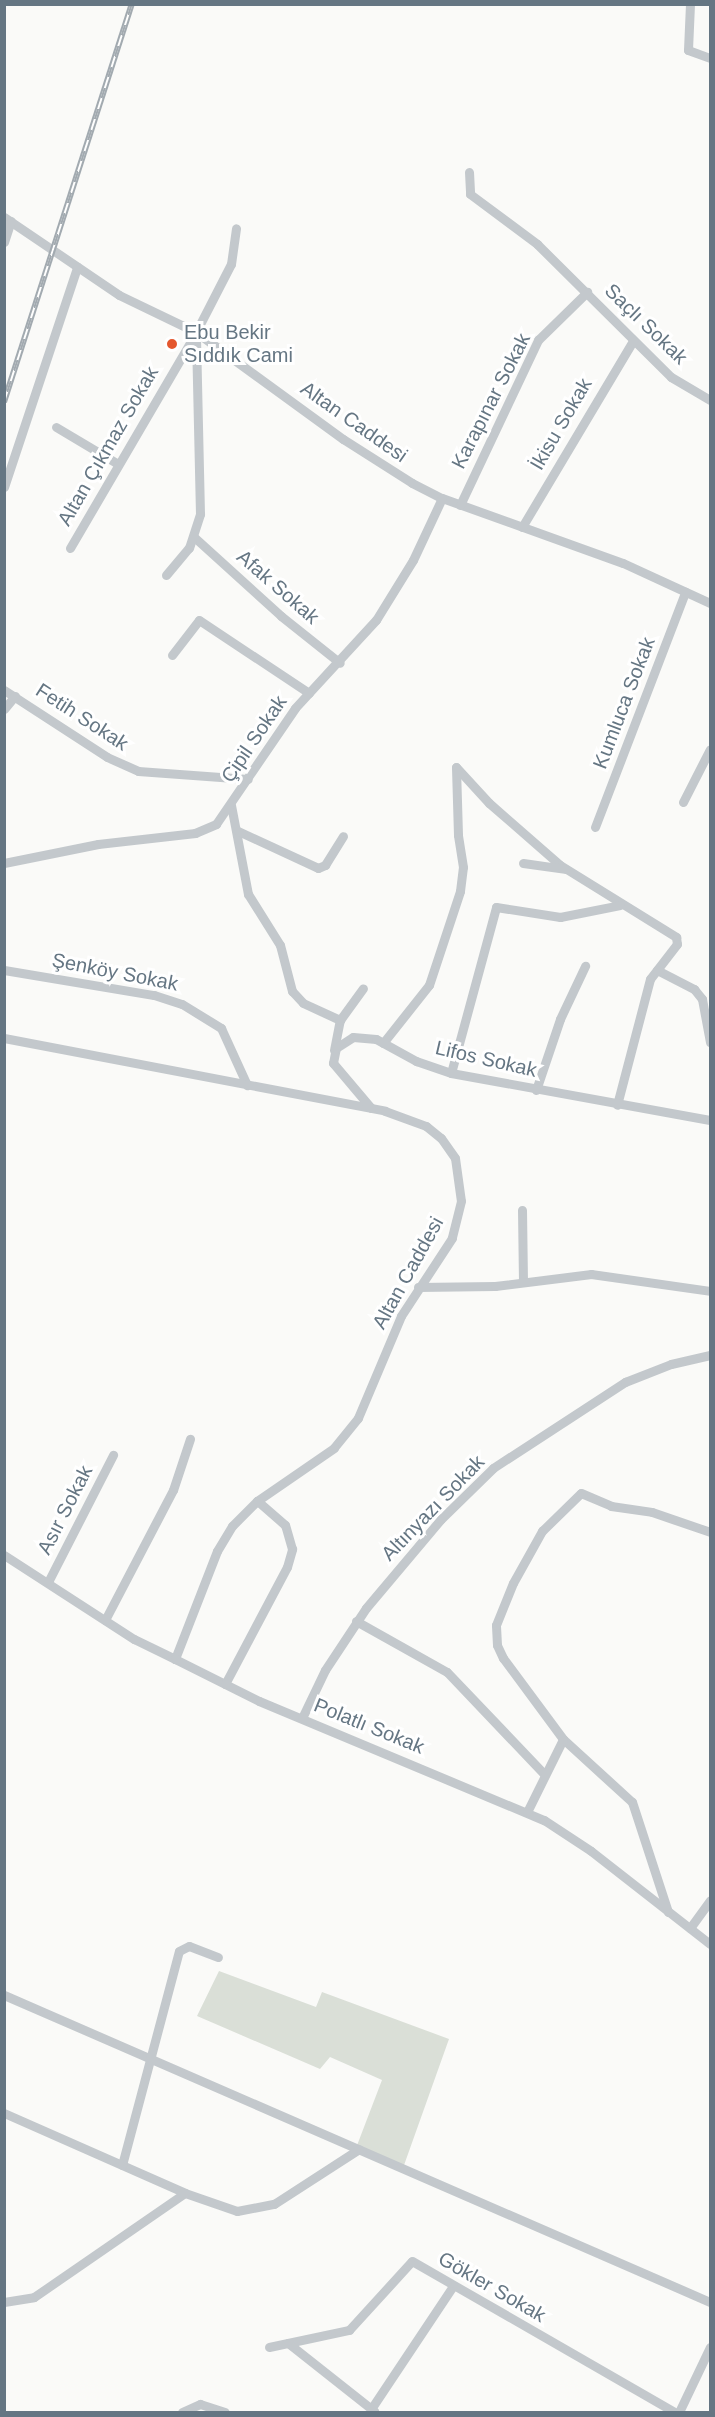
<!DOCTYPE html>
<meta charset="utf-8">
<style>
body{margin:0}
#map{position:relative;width:715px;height:2417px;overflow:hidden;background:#fafaf8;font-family:Arial,sans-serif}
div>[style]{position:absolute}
.green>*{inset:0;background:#dadfd7}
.minor>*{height:9px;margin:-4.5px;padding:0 4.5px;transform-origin:4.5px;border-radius:4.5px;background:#c3c8cc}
.rail>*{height:6px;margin-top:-3px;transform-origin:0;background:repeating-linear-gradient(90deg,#fff 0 11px,#a2aab0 0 22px);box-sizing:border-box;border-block:2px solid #a2aab0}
.dots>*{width:16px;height:16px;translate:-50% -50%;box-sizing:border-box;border:3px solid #fff;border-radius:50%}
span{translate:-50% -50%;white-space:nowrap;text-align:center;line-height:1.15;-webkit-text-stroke:6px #fff;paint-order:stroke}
.street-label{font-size:20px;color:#657683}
.poi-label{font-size:20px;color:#657683}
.left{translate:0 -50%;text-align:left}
.frame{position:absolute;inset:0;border:6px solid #657683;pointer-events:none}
</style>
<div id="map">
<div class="green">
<i style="clip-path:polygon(219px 1971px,316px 2007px,322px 1992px,449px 2039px,403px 2168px,356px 2148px,382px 2080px,330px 2057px,320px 2069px,197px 2016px)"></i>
</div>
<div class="minor">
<i style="left:690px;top:4px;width:46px;rotate:92.5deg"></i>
<i style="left:688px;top:50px;width:23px;rotate:20deg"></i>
<i style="left:469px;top:172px;width:22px;rotate:87deg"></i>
<i style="left:470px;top:194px;width:84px;rotate:36.7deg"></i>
<i style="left:537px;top:244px;width:189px;rotate:44.8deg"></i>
<i style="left:671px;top:377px;width:45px;rotate:30.5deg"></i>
<i style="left:4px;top:217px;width:139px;rotate:34.1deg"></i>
<i style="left:119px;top:295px;width:85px;rotate:25.7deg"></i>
<i style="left:196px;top:332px;width:182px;rotate:36.1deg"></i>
<i style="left:343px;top:439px;width:82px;rotate:32.5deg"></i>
<i style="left:412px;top:483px;width:34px;rotate:27deg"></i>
<i style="left:442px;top:498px;width:192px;rotate:19.8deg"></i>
<i style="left:623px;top:563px;width:96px;rotate:24.7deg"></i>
<i style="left:4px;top:242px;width:22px;rotate:-72deg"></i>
<i style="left:56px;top:427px;width:72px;rotate:30.8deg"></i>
<i style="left:4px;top:487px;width:232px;rotate:-71.6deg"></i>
<i style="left:460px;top:505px;width:183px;rotate:-64.7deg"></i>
<i style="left:538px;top:340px;width:69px;rotate:-44.4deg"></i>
<i style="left:522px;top:527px;width:217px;rotate:-59.2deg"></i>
<i style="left:194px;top:537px;width:118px;rotate:42.2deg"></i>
<i style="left:281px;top:616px;width:75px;rotate:38.5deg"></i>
<i style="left:70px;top:548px;width:250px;rotate:-59.7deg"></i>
<i style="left:196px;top:332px;width:76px;rotate:-62.8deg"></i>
<i style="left:231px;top:264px;width:36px;rotate:-82deg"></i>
<i style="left:166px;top:575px;width:35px;rotate:-50deg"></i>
<i style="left:189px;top:548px;width:36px;rotate:-72deg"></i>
<i style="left:200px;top:514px;width:180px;rotate:-91.3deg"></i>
<i style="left:172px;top:655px;width:44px;rotate:-52.4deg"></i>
<i style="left:199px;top:620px;width:132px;rotate:33.6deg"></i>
<i style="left:4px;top:690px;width:123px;rotate:33deg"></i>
<i style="left:107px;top:757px;width:34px;rotate:24deg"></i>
<i style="left:138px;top:771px;width:110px;rotate:4.2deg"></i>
<i style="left:4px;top:709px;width:17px;rotate:-50deg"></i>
<i style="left:456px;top:767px;width:49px;rotate:47.5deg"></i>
<i style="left:489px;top:803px;width:94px;rotate:41.1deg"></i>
<i style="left:560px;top:865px;width:137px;rotate:31.8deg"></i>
<i style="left:676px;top:937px;width:7px;rotate:82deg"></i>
<i style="left:677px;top:944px;width:44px;rotate:127.6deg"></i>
<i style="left:650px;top:979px;width:130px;rotate:104.7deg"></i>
<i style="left:683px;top:802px;width:59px;rotate:-63deg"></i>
<i style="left:231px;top:805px;width:91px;rotate:79.2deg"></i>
<i style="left:248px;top:894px;width:60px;rotate:57.9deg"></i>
<i style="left:280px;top:945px;width:48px;rotate:75.4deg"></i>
<i style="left:292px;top:991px;width:16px;rotate:47deg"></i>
<i style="left:303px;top:1003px;width:41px;rotate:24.7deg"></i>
<i style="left:595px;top:827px;width:252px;rotate:-69deg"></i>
<i style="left:238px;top:831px;width:88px;rotate:24.8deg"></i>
<i style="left:318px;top:868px;width:8px;rotate:-23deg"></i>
<i style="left:325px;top:865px;width:34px;rotate:-58deg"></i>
<i style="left:4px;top:863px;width:96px;rotate:-11.4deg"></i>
<i style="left:98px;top:844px;width:98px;rotate:-6.5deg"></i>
<i style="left:195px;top:833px;width:23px;rotate:-23deg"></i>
<i style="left:216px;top:824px;width:140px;rotate:-55.7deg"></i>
<i style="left:295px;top:708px;width:120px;rotate:-47.4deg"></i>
<i style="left:376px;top:620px;width:70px;rotate:-58.3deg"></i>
<i style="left:413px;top:560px;width:68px;rotate:-64.9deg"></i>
<i style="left:523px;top:863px;width:42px;rotate:8.1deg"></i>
<i style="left:4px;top:970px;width:152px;rotate:9.5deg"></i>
<i style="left:154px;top:995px;width:29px;rotate:18deg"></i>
<i style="left:182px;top:1004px;width:46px;rotate:31.6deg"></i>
<i style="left:221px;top:1028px;width:63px;rotate:65.5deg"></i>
<i style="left:657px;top:970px;width:42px;rotate:27.2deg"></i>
<i style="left:694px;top:989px;width:13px;rotate:51deg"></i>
<i style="left:702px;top:999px;width:44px;rotate:79.5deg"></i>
<i style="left:4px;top:1038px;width:388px;rotate:10.8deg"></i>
<i style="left:385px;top:1111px;width:44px;rotate:20.1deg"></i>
<i style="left:426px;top:1126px;width:19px;rotate:39deg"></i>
<i style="left:441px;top:1138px;width:24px;rotate:55deg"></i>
<i style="left:455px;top:1158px;width:43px;rotate:82.1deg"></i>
<i style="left:461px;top:1201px;width:38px;rotate:104deg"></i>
<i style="left:452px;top:1238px;width:93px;rotate:123.2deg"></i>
<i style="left:401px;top:1316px;width:111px;rotate:112.9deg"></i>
<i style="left:358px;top:1418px;width:38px;rotate:129deg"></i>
<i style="left:334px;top:1448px;width:93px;rotate:145.5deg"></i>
<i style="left:257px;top:1501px;width:35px;rotate:135deg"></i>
<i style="left:232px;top:1526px;width:29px;rotate:121deg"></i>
<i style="left:217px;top:1551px;width:116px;rotate:111.3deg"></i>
<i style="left:383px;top:1043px;width:74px;rotate:-51.6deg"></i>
<i style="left:429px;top:985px;width:99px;rotate:-71.7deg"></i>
<i style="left:460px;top:891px;width:24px;rotate:-83deg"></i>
<i style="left:463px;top:867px;width:32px;rotate:-99deg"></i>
<i style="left:458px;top:835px;width:68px;rotate:-91.7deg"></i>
<i style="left:334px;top:1050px;width:31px;rotate:-79deg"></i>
<i style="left:340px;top:1020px;width:39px;rotate:-54deg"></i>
<i style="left:451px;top:1073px;width:172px;rotate:-74.8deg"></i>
<i style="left:496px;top:907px;width:65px;rotate:8.9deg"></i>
<i style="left:560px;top:917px;width:61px;rotate:-11.3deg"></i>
<i style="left:536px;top:1090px;width:75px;rotate:-71.3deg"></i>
<i style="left:560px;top:1019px;width:59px;rotate:-64.7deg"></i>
<i style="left:371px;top:1108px;width:59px;rotate:-130.2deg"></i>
<i style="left:333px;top:1063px;width:15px;rotate:-79deg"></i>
<i style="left:336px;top:1048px;width:20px;rotate:-33deg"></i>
<i style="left:353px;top:1037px;width:23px;rotate:5deg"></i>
<i style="left:376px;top:1039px;width:46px;rotate:28.8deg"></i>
<i style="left:416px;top:1061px;width:37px;rotate:19deg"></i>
<i style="left:451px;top:1073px;width:263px;rotate:10.3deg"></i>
<i style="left:522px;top:1210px;width:72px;rotate:89.2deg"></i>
<i style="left:418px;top:1287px;width:77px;rotate:-0.7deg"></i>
<i style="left:495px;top:1286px;width:97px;rotate:-7.1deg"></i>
<i style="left:591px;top:1274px;width:120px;rotate:8.1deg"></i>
<i style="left:4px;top:1555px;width:155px;rotate:32.9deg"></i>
<i style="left:134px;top:1639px;width:46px;rotate:26deg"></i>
<i style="left:175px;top:1659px;width:94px;rotate:26.6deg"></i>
<i style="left:259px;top:1701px;width:309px;rotate:22.7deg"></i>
<i style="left:544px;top:1820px;width:56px;rotate:33.4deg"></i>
<i style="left:591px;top:1851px;width:151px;rotate:38deg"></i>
<i style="left:48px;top:1582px;width:143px;rotate:-62.9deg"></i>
<i style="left:105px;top:1620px;width:147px;rotate:-62.4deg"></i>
<i style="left:173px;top:1490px;width:54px;rotate:-71.6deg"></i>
<i style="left:356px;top:1621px;width:104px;rotate:29.3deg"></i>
<i style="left:447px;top:1672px;width:141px;rotate:46.4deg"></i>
<i style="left:225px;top:1684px;width:132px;rotate:-62.1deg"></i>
<i style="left:287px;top:1567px;width:19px;rotate:-74deg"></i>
<i style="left:292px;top:1549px;width:25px;rotate:-106deg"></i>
<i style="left:285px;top:1525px;width:37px;rotate:-139deg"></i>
<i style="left:302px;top:1718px;width:53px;rotate:-64.4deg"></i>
<i style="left:325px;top:1670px;width:74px;rotate:-56.5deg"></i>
<i style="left:366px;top:1608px;width:116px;rotate:-49.9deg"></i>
<i style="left:441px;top:1519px;width:73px;rotate:-44.4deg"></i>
<i style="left:493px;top:1468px;width:158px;rotate:-33.1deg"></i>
<i style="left:625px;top:1382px;width:49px;rotate:-21.4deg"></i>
<i style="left:671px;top:1364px;width:40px;rotate:-13deg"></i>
<i style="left:527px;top:1812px;width:81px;rotate:-63.7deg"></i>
<i style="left:668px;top:1912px;width:116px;rotate:-108.1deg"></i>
<i style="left:632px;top:1802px;width:93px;rotate:-137.6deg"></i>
<i style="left:563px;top:1739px;width:101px;rotate:-126.5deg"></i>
<i style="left:503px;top:1658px;width:14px;rotate:-115deg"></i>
<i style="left:497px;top:1645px;width:20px;rotate:-93deg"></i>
<i style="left:496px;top:1625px;width:45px;rotate:-68deg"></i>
<i style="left:513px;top:1583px;width:60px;rotate:-60.9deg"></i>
<i style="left:542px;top:1531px;width:54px;rotate:-44.3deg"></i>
<i style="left:581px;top:1493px;width:33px;rotate:23deg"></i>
<i style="left:611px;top:1506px;width:41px;rotate:8.3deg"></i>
<i style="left:652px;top:1512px;width:61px;rotate:19deg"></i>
<i style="left:690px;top:1928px;width:34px;rotate:-54deg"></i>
<i style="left:4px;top:1995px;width:770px;rotate:23.5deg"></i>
<i style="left:4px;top:2113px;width:198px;rotate:23.8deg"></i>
<i style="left:185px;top:2193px;width:55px;rotate:19.1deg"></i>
<i style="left:237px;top:2211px;width:38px;rotate:-11deg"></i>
<i style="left:274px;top:2204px;width:101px;rotate:-32.9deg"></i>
<i style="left:122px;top:2165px;width:221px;rotate:-75.1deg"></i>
<i style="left:179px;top:1951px;width:11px;rotate:-27deg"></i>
<i style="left:189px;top:1946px;width:31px;rotate:21deg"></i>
<i style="left:4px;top:2302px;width:30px;rotate:-9deg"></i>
<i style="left:34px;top:2297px;width:183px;rotate:-34.6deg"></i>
<i style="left:288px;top:2343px;width:110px;rotate:38.3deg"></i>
<i style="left:269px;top:2347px;width:82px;rotate:-12deg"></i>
<i style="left:349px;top:2330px;width:93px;rotate:-47.6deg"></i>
<i style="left:412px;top:2261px;width:303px;rotate:29.9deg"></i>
<i style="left:371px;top:2409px;width:148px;rotate:-56.3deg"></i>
<i style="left:182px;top:2412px;width:20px;rotate:-24deg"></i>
<i style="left:200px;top:2404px;width:26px;rotate:18deg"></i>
<i style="left:679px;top:2412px;width:72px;rotate:-64.5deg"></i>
</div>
<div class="rail">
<i style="left:4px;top:402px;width:418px;rotate:-72.2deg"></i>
</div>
<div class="dots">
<i style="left:172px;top:344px;background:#e4572e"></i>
</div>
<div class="street-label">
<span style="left:646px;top:324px;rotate:44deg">Saçlı Sokak</span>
<span style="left:491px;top:401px;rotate:-63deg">Karapınar Sokak</span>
<span style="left:354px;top:422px;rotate:35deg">Altan Caddesi</span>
<span style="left:561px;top:424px;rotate:-60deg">İkisu Sokak</span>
<span style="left:108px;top:446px;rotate:-60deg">Altan Çıkmaz Sokak</span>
<span style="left:278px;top:587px;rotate:41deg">Afak Sokak</span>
<span style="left:624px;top:703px;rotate:-69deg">Kumluca Sokak</span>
<span style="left:82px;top:717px;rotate:33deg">Fetih Sokak</span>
<span style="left:254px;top:739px;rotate:-56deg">Çipil Sokak</span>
<span style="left:115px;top:972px;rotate:11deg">Şenköy Sokak</span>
<span style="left:486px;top:1059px;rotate:13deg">Lifos Sokak</span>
<span style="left:408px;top:1273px;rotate:-61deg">Altan Caddesi</span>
<span style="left:433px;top:1508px;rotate:-46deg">Altınyazı Sokak</span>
<span style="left:65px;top:1510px;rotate:-63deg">Asır Sokak</span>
<span style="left:369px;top:1726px;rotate:22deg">Polatlı Sokak</span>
<span style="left:492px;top:2287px;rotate:30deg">Gökler Sokak</span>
</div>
<div class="poi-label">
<span class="left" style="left:184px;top:344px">Ebu Bekir<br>Sıddık Cami</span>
</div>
<div class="frame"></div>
</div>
